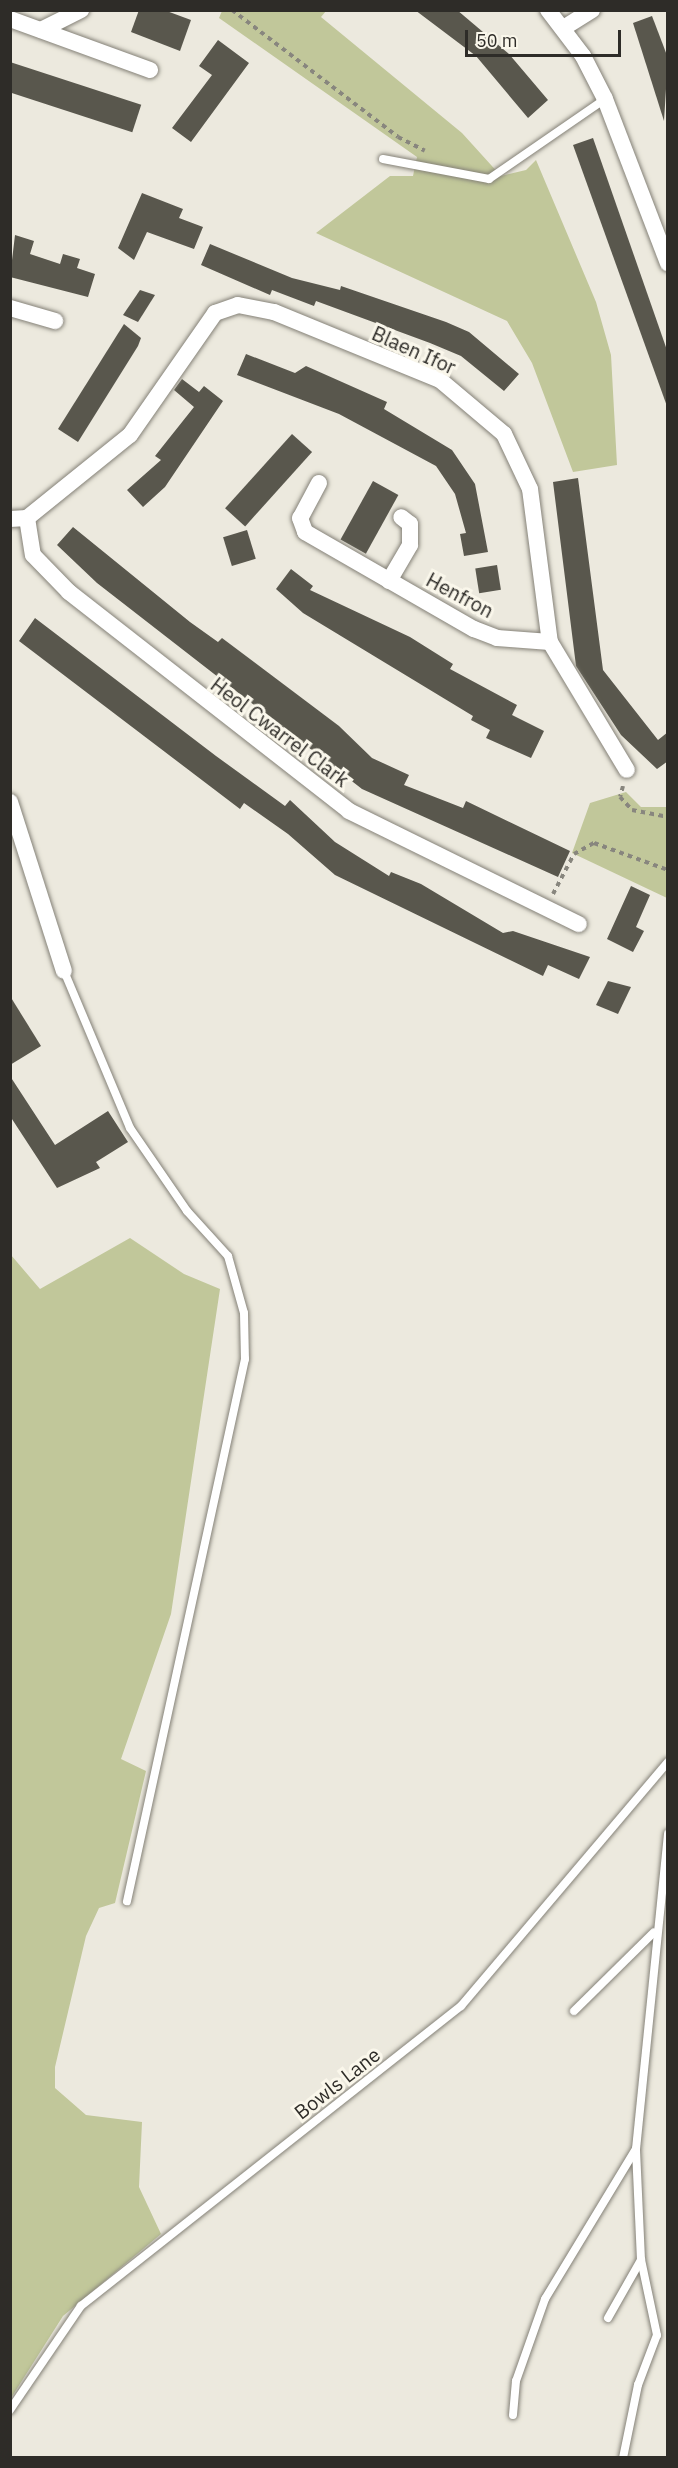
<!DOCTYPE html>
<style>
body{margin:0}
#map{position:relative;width:678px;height:2468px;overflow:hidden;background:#ece9de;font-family:"IBM Plex Sans",sans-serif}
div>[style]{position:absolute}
.green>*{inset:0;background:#c1c79a}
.building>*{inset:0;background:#59574d;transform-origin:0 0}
.path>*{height:4px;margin-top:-2px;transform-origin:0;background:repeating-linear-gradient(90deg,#88867e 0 4.5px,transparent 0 9px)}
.roads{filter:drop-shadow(0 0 2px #848177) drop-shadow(0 0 2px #848177)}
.lane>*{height:8px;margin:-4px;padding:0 4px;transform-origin:4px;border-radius:4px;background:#fff}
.street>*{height:16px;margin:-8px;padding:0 8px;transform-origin:8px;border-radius:8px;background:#fff}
span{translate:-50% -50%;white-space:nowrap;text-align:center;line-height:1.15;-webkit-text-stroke:6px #faf7eb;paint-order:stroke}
.street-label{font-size:20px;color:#2e2c28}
.frame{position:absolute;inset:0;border:12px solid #2e2c28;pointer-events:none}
.scale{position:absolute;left:465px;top:30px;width:156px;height:27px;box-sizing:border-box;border:3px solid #2e2c28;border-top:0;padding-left:8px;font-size:18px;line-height:21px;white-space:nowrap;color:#2e2c28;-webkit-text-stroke:4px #faf7eb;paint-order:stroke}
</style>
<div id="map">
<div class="green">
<i style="clip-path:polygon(222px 11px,326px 11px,321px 17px,462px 133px,501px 176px,526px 170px,536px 160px,596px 302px,611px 355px,617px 465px,573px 472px,532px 363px,507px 321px,316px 233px,390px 176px,413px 176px,417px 157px,219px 18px)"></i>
<i style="clip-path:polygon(626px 792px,641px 807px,667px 807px,667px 898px,572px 853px,590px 803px)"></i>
<i style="clip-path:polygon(130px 1238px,184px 1274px,220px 1289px,171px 1614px,121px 1759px,146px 1771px,115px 1903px,99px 1908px,86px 1936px,55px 2067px,55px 2088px,86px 2115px,142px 2122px,139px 2187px,161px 2234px,63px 2316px,11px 2398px,11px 1255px,40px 1289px)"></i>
</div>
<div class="building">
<i style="clip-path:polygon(139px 10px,164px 10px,191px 20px,180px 51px,131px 32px)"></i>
<i style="clip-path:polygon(415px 10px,457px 10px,509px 54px,548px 100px,528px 118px,476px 56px)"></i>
<i style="clip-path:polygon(652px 16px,668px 58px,664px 121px,633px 23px)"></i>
<i style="clip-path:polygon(218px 40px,249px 63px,191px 142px,172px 128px,212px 75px,199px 66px)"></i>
<i style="left:10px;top:62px;width:138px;height:29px;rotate:18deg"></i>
<i style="clip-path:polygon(593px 138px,668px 353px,668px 409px,573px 145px)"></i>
<i style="clip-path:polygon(142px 193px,183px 209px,179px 218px,203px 227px,194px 249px,147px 232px,134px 260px,118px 248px)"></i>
<i style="clip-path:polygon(15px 235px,34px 241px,30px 254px,60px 264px,63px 254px,80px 259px,77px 268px,95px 274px,88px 297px,10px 277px)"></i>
<i style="clip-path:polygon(210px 244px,292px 278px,340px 290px,341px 286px,446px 322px,469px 332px,519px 374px,504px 391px,461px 356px,430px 343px,316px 301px,314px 306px,272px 290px,270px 295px,201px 265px)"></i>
<i style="clip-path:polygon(140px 290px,155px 295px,138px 322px,123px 315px)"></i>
<i style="clip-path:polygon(124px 324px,141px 338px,138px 346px,78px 442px,58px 429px)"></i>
<i style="clip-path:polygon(246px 354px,295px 373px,306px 366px,387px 402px,384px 409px,452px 450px,475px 484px,488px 552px,464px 556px,460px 534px,466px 533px,455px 494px,436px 466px,339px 414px,237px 375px)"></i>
<i style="clip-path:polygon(182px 379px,199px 392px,204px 386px,223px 401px,165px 487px,143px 507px,127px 490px,161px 460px,155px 456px,194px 407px,174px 390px)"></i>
<i style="left:292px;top:434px;width:27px;height:100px;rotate:42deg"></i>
<i style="clip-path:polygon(578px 478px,603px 670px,658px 740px,668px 732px,668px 761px,657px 769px,621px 735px,576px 666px,553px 482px)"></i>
<i style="left:373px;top:481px;width:29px;height:67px;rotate:29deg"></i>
<i style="clip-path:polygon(73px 527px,190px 622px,218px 642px,222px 638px,339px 726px,372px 758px,409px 775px,404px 785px,463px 808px,466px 801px,570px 851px,558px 877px,362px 789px,97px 583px,57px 545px)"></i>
<i style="left:247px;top:530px;width:30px;height:25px;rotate:73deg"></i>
<i style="left:497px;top:565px;width:25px;height:22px;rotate:81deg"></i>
<i style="clip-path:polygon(291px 569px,313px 586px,310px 590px,410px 637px,453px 664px,450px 669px,517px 705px,512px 715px,544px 731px,531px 758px,486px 738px,490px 730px,471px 720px,473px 716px,303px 613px,276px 589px)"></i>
<i style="clip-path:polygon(35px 618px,216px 756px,285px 806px,290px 800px,335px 842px,389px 876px,391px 872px,421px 884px,503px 933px,513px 931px,590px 957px,579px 979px,548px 965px,543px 976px,335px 875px,288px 834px,244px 803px,240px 809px,19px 641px)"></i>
<i style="clip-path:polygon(631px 886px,650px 895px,636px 927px,644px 931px,633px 952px,607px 939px)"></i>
<i style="clip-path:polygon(608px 981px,631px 987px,618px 1014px,596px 1005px)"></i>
<i style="clip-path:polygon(10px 996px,41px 1046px,10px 1065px)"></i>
<i style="clip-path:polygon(10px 1076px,55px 1145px,108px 1111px,128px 1142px,96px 1162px,100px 1168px,57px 1188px,10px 1116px)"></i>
</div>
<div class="path">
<i style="left:232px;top:10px;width:209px;rotate:37.4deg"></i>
<i style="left:398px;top:137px;width:30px;rotate:27deg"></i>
<i style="left:623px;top:786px;width:11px;rotate:105deg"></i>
<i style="left:620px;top:797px;width:18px;rotate:47deg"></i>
<i style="left:632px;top:810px;width:37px;rotate:11deg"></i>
<i style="left:553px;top:894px;width:45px;rotate:-62.3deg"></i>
<i style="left:574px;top:854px;width:23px;rotate:-29deg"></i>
<i style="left:594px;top:843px;width:79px;rotate:20deg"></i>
</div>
<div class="roads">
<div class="lane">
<i style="left:383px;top:159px;width:108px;rotate:10.7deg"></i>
<i style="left:489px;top:179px;width:141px;rotate:-34.6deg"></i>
<i style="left:64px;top:971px;width:170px;rotate:67.2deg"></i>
<i style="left:130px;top:1128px;width:101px;rotate:55.5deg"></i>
<i style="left:187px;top:1211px;width:61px;rotate:47.7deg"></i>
<i style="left:228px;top:1256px;width:59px;rotate:74.3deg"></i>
<i style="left:244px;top:1313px;width:46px;rotate:88.8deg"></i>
<i style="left:245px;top:1359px;width:555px;rotate:102.28deg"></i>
<i style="left:574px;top:2011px;width:112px;rotate:-44.6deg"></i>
<i style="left:608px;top:2318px;width:67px;rotate:-60.4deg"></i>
<i style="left:10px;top:2410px;width:126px;rotate:-55.7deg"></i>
<i style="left:81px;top:2306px;width:484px;rotate:-38.3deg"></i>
<i style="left:461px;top:2006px;width:320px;rotate:-49.7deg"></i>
<i style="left:513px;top:2415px;width:34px;rotate:-85deg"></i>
<i style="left:516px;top:2381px;width:87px;rotate:-70.5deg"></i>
<i style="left:545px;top:2299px;width:175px;rotate:-58.8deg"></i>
<i style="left:623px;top:2458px;width:75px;rotate:-78.4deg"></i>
<i style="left:638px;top:2385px;width:53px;rotate:-69.2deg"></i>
<i style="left:657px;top:2335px;width:77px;rotate:-102deg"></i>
<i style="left:641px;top:2260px;width:111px;rotate:-92.6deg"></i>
<i style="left:636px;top:2149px;width:317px;rotate:-84.2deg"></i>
</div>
<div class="street">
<i style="left:548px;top:10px;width:58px;rotate:52.7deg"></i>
<i style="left:583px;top:56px;width:48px;rotate:62.9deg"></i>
<i style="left:605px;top:99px;width:176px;rotate:69deg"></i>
<i style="left:10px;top:19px;width:149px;rotate:20deg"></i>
<i style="left:565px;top:27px;width:32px;rotate:-32deg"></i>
<i style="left:41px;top:30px;width:45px;rotate:-26.6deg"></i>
<i style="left:10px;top:308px;width:47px;rotate:16.1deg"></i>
<i style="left:319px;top:483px;width:40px;rotate:118deg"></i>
<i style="left:300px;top:518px;width:15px;rotate:70deg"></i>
<i style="left:305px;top:532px;width:195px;rotate:29.9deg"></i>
<i style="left:474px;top:629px;width:25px;rotate:21deg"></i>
<i style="left:497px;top:638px;width:53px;rotate:4.3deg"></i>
<i style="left:27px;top:518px;width:132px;rotate:-38.9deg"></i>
<i style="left:130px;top:435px;width:149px;rotate:-55.1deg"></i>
<i style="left:215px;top:313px;width:24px;rotate:-19deg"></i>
<i style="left:238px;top:305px;width:37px;rotate:11deg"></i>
<i style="left:274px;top:312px;width:179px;rotate:22.3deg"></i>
<i style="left:440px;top:380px;width:84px;rotate:40.2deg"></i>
<i style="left:504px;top:434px;width:61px;rotate:64.7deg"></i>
<i style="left:530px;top:489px;width:154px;rotate:82.6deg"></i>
<i style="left:550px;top:642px;width:149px;rotate:59deg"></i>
<i style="left:10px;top:519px;width:17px;rotate:-3deg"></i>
<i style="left:27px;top:518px;width:37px;rotate:81deg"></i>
<i style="left:33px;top:555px;width:52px;rotate:45.8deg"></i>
<i style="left:69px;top:592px;width:355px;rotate:38deg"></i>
<i style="left:349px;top:811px;width:256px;rotate:26.2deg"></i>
<i style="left:389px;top:581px;width:42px;rotate:-59.7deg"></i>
<i style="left:410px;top:545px;width:21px;rotate:-90deg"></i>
<i style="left:410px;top:524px;width:11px;rotate:-142deg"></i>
<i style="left:10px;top:802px;width:177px;rotate:72.3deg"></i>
</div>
</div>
<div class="street-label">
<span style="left:414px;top:350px;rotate:24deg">Blaen Ifor</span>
<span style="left:460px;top:595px;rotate:28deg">Henfron</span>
<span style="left:280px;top:732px;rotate:37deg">Heol Cwarrel Clark</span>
<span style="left:337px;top:2083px;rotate:-38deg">Bowls Lane</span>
</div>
<div class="frame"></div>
<div class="scale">50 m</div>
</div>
